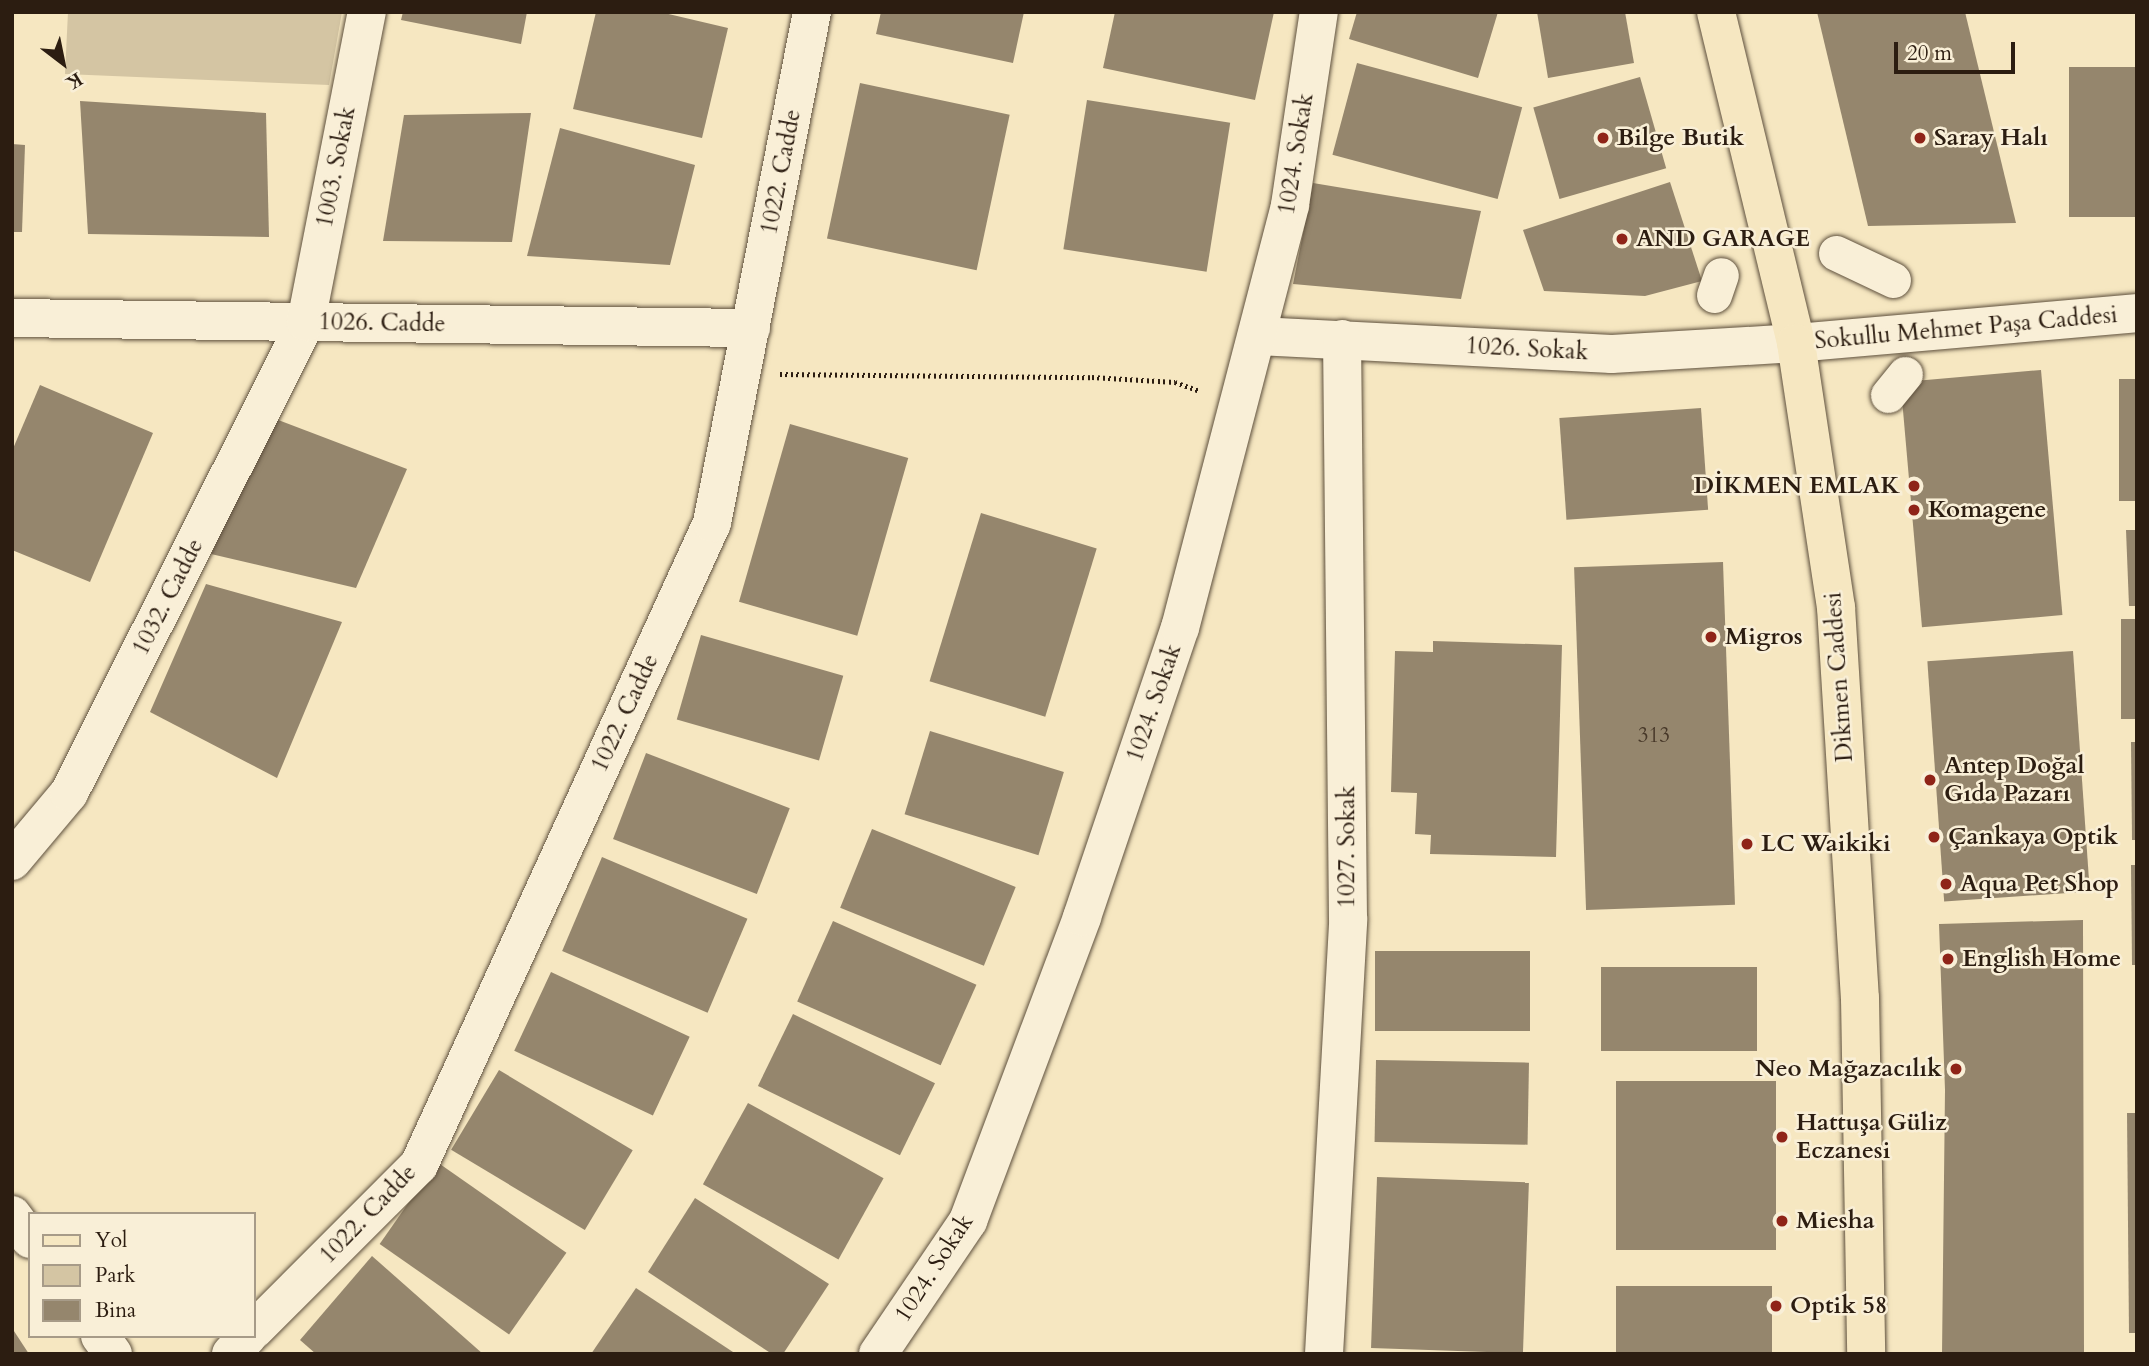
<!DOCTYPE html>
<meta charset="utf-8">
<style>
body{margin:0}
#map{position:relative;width:2149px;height:1366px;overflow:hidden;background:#f6e7c1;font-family:Cardo,serif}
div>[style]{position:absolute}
.green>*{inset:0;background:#d4c5a3}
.building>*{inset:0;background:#95866d;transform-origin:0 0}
.path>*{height:4.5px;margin-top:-2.25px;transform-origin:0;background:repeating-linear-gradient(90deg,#2c1d11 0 2px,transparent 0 5.5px)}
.roads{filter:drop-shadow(0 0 2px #5e503d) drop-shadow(0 0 2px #5e503d)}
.pedestrian>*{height:35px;margin:-17.5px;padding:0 17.5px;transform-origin:17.5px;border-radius:17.5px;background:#f9efd7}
.minor>*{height:38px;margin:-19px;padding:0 19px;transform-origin:19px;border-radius:19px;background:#f9efd7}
.secondary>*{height:38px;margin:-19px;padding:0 19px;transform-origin:19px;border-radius:19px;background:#f9efd7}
.primary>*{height:38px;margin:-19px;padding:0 19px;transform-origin:19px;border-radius:19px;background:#f6e7c1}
.dots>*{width:19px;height:19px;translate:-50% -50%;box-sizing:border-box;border:4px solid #f9efd7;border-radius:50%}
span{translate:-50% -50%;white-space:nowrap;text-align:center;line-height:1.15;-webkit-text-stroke:5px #f9efd7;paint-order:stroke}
.number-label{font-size:21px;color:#463728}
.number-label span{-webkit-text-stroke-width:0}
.poi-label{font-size:24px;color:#2c1d11;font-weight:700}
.left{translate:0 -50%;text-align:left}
.right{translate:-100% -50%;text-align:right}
.street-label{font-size:24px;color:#2c1d11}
.frame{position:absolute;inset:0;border:14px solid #2c1d11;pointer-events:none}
.legend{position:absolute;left:28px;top:1212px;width:228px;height:126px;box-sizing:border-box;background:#f9efd7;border:2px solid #a79b88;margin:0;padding:9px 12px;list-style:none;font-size:21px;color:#2c1d11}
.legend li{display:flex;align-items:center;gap:14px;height:35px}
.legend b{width:35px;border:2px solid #a79b88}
.north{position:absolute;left:28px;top:28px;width:70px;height:70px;-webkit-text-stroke:5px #f9efd7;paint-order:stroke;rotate:148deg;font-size:19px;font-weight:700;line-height:28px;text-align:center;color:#2c1d11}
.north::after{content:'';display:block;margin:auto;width:24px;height:32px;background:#2c1d11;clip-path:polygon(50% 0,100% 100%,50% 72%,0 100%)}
.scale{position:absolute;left:1894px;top:42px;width:121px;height:32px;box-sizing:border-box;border:4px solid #2c1d11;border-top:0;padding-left:9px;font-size:21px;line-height:24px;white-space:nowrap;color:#2c1d11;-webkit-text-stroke:5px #f9efd7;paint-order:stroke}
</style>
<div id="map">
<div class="green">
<i style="clip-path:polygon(68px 12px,342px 12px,329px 85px,65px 74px)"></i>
</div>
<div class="building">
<i style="clip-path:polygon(403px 12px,527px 12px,521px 44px,401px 20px)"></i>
<i style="clip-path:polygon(596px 12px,660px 12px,728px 28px,702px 138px,573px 109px)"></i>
<i style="clip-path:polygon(881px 12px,1024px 12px,1013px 63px,876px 34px)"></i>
<i style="clip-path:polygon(1115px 12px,1274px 12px,1255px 100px,1103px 68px)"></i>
<i style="clip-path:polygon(1357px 12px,1498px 12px,1478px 78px,1349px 39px)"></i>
<i style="clip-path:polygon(1537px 12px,1625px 12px,1634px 63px,1548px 78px)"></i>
<i style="clip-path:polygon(1817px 12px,1965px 12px,2016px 223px,1868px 226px)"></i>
<i style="left:1357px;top:63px;width:171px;height:95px;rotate:15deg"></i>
<i style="left:2137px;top:67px;width:150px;height:68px;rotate:90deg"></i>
<i style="left:1640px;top:77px;width:95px;height:111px;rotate:74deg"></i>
<i style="left:860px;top:83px;width:153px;height:159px;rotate:12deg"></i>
<i style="left:1087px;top:100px;width:145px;height:151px;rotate:9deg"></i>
<i style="clip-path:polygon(80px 101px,266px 113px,269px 237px,88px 234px)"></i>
<i style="clip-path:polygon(531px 113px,512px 242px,383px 241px,404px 115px)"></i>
<i style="clip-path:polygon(560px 128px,695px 165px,670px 265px,527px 256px)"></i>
<i style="clip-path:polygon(12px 144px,25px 145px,22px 232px,12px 232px)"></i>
<i style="clip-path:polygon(1670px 182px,1702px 281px,1645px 296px,1544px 291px,1523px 230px)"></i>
<i style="clip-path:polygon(1313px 183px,1481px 211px,1461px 299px,1293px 284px)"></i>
<i style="left:2041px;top:370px;width:246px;height:141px;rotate:85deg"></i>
<i style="left:2119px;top:379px;width:18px;height:122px"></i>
<i style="clip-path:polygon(40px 385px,153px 433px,90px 582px,12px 550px,12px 451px)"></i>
<i style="left:1701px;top:408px;width:102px;height:142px;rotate:86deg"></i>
<i style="clip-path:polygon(273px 418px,407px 469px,356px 588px,211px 554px)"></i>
<i style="left:790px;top:424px;width:123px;height:185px;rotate:16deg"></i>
<i style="left:981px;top:513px;width:121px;height:176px;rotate:17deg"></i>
<i style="clip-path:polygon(2126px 530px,2137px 530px,2137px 606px,2129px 606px)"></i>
<i style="left:1723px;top:562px;width:343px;height:149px;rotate:88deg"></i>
<i style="clip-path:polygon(206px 584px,342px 622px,277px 778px,150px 712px)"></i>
<i style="left:2137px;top:619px;width:100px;height:16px;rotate:90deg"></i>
<i style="left:701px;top:635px;width:148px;height:88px;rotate:16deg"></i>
<i style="clip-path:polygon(1433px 641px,1562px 645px,1556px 857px,1430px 854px,1431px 835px,1415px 834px,1417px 793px,1391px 792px,1395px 651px,1433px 652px)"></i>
<i style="left:2073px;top:651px;width:241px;height:146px;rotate:86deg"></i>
<i style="left:930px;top:731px;width:140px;height:87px;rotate:17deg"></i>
<i style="clip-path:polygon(2131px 742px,2137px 742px,2137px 840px,2132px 840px)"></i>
<i style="left:646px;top:753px;width:154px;height:92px;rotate:21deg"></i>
<i style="left:872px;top:829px;width:155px;height:85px;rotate:22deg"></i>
<i style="left:602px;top:857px;width:158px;height:102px;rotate:23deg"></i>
<i style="clip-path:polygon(2131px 865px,2137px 865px,2137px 965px,2132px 965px)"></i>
<i style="clip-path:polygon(2083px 920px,2084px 1354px,1942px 1354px,1945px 1090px,1939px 924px)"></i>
<i style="left:833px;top:921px;width:157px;height:88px;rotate:24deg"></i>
<i style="left:1375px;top:951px;width:155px;height:80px"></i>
<i style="left:1757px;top:967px;width:84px;height:156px;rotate:90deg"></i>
<i style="left:551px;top:972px;width:153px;height:87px;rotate:25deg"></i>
<i style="left:793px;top:1014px;width:158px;height:80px;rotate:26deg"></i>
<i style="left:1376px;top:1060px;width:153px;height:82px;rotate:1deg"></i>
<i style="left:499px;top:1070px;width:156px;height:93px;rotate:31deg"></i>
<i style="left:1616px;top:1081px;width:160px;height:169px"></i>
<i style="left:748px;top:1103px;width:155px;height:93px;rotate:29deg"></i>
<i style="clip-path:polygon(2127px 1113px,2137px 1113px,2137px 1333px,2129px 1333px)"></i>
<i style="left:437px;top:1162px;width:158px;height:100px;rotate:35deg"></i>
<i style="left:1377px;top:1177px;width:152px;height:171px;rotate:2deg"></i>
<i style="clip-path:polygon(695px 1198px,829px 1284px,783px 1354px,772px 1354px,648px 1272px)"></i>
<i style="clip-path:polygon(372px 1256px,483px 1354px,316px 1354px,300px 1340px)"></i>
<i style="left:1616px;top:1286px;width:156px;height:68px"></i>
<i style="clip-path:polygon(636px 1288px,736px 1354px,591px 1354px)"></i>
<i style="clip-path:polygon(12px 1328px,29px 1354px,12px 1354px)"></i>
</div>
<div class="path">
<i style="left:780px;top:374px;width:312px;rotate:0.6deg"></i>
<i style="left:1092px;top:377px;width:83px;rotate:3.4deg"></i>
<i style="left:1175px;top:382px;width:27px;rotate:20deg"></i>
</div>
<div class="roads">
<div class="pedestrian">
<i style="left:1836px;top:253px;width:63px;rotate:25.3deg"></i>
<i style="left:1714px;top:295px;width:21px;rotate:-71deg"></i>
<i style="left:1888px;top:395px;width:27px;rotate:-51deg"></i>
</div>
<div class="minor">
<i style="left:12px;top:318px;width:739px;rotate:0.78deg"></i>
<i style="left:1258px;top:336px;width:354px;rotate:2.9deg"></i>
<i style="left:1612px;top:354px;width:184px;rotate:-3.4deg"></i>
<i style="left:12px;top:861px;width:89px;rotate:-50deg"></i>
<i style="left:69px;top:793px;width:527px;rotate:-63.29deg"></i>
<i style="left:306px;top:322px;width:316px;rotate:-78.9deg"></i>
<i style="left:12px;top:1215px;width:30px;rotate:53deg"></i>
<i style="left:254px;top:1330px;width:233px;rotate:-45deg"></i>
<i style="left:419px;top:1165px;width:706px;rotate:-65.47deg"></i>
<i style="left:712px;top:523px;width:521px;rotate:-78.93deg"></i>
<i style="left:100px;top:1336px;width:22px;rotate:54deg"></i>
<i style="left:231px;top:1354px;width:25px;rotate:-47deg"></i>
<i style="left:878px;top:1354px;width:161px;rotate:-55.9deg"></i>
<i style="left:968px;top:1221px;width:325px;rotate:-69.4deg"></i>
<i style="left:1082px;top:917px;width:305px;rotate:-71.3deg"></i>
<i style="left:1180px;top:628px;width:437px;rotate:-75.4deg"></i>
<i style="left:1290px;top:205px;width:195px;rotate:-81.5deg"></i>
<i style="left:1324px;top:1354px;width:436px;rotate:-86.8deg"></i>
<i style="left:1348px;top:919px;width:580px;rotate:-90.59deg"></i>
</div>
<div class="secondary">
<i style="left:1796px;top:343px;width:342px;rotate:-5deg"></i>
</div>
<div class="primary">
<i style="left:1716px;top:12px;width:341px;rotate:76.4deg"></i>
<i style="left:1796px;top:343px;width:267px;rotate:81.4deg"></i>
<i style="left:1836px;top:607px;width:392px;rotate:86.5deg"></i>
<i style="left:1860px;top:998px;width:356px;rotate:89deg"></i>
</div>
</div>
<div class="dots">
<i style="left:1603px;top:138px;background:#8f2418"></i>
<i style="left:1920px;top:138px;background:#8f2418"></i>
<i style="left:1622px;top:239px;background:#8f2418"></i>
<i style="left:1914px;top:486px;background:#8f2418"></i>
<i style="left:1914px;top:510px;background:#8f2418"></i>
<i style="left:1711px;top:637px;background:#8f2418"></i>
<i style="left:1930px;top:780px;background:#8f2418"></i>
<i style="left:1934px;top:837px;background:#8f2418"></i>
<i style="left:1747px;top:844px;background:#8f2418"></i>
<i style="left:1946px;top:884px;background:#8f2418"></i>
<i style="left:1948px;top:959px;background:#8f2418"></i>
<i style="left:1956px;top:1069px;background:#8f2418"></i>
<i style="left:1782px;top:1137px;background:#8f2418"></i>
<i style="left:1782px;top:1221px;background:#8f2418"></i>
<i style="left:1776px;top:1306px;background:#8f2418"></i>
</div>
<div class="number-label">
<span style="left:1654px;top:736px">313</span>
</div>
<div class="poi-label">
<span class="left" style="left:1617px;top:138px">Bilge Butik</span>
<span class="left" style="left:1934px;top:138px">Saray Halı</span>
<span class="left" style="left:1636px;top:239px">AND GARAGE</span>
<span class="right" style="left:1900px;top:486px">DİKMEN EMLAK</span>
<span class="left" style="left:1928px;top:510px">Komagene</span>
<span class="left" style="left:1725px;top:637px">Migros</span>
<span class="left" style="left:1944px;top:780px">Antep Doğal<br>Gıda Pazarı</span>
<span class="left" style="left:1948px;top:837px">Çankaya Optik</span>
<span class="left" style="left:1761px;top:844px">LC Waikiki</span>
<span class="left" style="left:1960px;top:884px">Aqua Pet Shop</span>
<span class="left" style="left:1962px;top:959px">English Home</span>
<span class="right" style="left:1942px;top:1069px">Neo Mağazacılık</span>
<span class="left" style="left:1796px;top:1137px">Hattuşa Güliz<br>Eczanesi</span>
<span class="left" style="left:1796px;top:1221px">Miesha</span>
<span class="left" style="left:1790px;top:1306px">Optik 58</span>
</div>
<div class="street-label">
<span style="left:1296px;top:154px;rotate:-81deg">1024. Sokak</span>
<span style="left:336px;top:167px;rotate:-79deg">1003. Sokak</span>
<span style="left:781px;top:172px;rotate:-79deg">1022. Cadde</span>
<span style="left:382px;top:323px;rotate:1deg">1026. Cadde</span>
<span style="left:1966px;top:328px;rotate:-5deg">Sokullu Mehmet Paşa Caddesi</span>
<span style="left:1527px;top:349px;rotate:3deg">1026. Sokak</span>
<span style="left:168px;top:597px;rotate:-63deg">1032. Cadde</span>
<span style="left:1839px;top:677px;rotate:-94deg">Dikmen Caddesi</span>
<span style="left:1154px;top:703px;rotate:-71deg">1024. Sokak</span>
<span style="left:625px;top:713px;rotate:-65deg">1022. Cadde</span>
<span style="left:1347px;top:847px;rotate:-90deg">1027. Sokak</span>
<span style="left:368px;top:1214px;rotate:-46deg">1022. Cadde</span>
<span style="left:934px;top:1268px;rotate:-57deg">1024. Sokak</span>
</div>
<div class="frame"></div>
<ul class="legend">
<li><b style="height:9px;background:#f6e7c1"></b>Yol</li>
<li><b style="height:19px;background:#d4c5a3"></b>Park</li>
<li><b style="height:19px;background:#95866d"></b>Bina</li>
</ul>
<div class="north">K</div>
<div class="scale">20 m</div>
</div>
